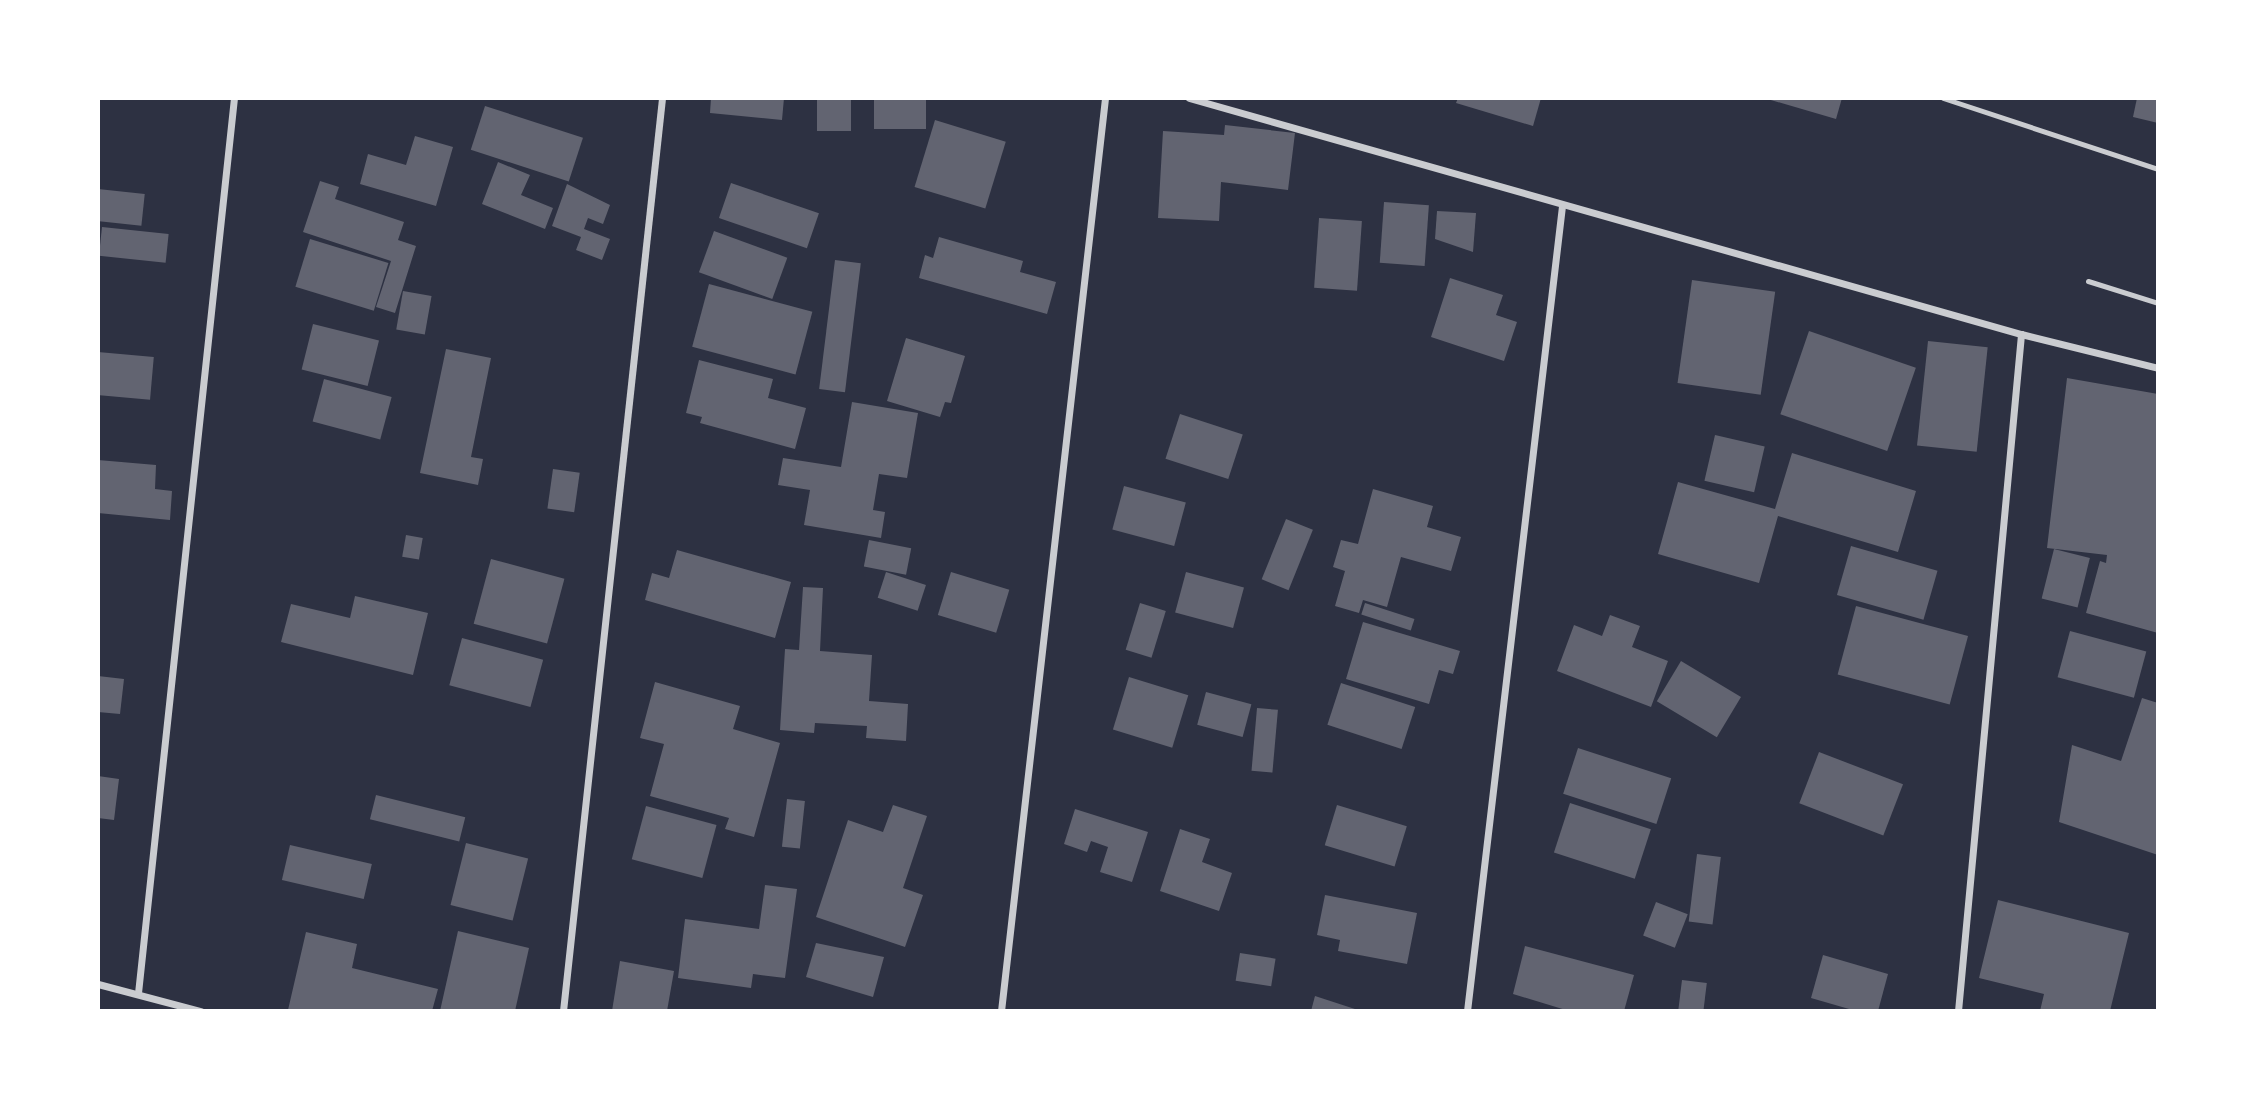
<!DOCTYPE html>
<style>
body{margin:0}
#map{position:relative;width:2256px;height:1109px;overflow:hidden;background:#2d3142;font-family:Commissioner,sans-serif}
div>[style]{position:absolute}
.building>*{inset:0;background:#626471;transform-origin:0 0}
.service>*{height:5px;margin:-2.5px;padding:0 2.5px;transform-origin:2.5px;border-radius:2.5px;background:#caccd0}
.minor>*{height:7px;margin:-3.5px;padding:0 3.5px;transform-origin:3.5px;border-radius:3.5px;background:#caccd0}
span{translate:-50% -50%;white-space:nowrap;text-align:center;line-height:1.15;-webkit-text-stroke:5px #fff;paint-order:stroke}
.frame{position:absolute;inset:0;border:100px solid #fff;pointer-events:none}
</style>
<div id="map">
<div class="building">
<i style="clip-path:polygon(711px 98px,784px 98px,782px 120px,710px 113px)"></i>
<i style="left:817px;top:98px;width:34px;height:33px"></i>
<i style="left:874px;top:98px;width:52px;height:31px"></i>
<i style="clip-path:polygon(1458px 98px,1541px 98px,1533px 126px,1456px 103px)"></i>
<i style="clip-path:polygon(1764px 98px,1842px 98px,1836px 119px)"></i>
<i style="clip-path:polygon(2137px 98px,2158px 98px,2158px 123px,2133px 117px)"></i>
<i style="left:485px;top:106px;width:103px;height:46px;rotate:18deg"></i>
<i style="left:935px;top:120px;width:74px;height:70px;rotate:17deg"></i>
<i style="clip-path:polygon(1225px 125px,1295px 133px,1288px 190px,1221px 182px,1219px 221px,1158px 218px,1163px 131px,1224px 135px)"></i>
<i style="clip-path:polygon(415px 136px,453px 147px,436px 206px,360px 184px,368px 154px,406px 165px)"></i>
<i style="clip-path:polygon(498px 162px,530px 175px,521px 195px,553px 208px,545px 229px,482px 204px)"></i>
<i style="clip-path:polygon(320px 181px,339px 187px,335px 199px,404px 222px,398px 240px,416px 246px,395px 313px,376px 307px,391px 261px,303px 232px)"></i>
<i style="left:731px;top:183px;width:93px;height:37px;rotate:19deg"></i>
<i style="clip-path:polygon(567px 184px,610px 205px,603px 224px,588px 218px,584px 229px,610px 239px,602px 260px,576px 250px,581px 237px,552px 226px)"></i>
<i style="left:98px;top:189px;width:47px;height:32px;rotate:6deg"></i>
<i style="left:1384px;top:202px;width:45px;height:61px;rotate:4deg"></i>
<i style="clip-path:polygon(1437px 211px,1476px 213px,1473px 252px,1435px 239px)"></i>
<i style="left:1319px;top:218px;width:43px;height:70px;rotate:4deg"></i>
<i style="left:102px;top:227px;width:67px;height:29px;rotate:6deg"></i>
<i style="left:714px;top:231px;width:78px;height:44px;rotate:20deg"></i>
<i style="clip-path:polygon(939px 237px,1023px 261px,1020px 272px,1056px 282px,1047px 314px,919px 278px,925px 255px,933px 258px)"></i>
<i style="left:310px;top:239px;width:82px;height:50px;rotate:17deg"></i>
<i style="left:835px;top:260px;width:26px;height:130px;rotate:7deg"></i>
<i style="clip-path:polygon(1450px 278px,1503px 295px,1496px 315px,1517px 322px,1504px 361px,1431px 337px)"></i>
<i style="left:1692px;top:280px;width:84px;height:104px;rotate:8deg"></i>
<i style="left:709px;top:284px;width:107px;height:65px;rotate:15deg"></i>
<i style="left:403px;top:291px;width:29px;height:39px;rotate:10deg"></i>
<i style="left:313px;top:324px;width:68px;height:47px;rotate:14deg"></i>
<i style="left:1809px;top:331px;width:113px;height:88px;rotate:19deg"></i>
<i style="clip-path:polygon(906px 338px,965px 356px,951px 403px,945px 402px,940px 417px,887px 401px)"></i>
<i style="left:1928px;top:341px;width:60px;height:105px;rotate:6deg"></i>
<i style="clip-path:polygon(446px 349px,491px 358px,471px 457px,483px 459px,478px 485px,420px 473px)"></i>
<i style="left:98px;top:352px;width:56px;height:43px;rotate:5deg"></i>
<i style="clip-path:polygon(699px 360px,773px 379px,768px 398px,806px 408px,795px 449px,700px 423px,702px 417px,686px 413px)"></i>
<i style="clip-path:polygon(2067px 378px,2158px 394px,2158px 633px,2086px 613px,2100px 561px,2106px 563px,2107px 555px,2047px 548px)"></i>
<i style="left:324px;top:379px;width:70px;height:44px;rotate:15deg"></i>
<i style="clip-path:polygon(852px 402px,918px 413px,907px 478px,879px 474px,873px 510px,885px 512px,881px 538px,804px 525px,810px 490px,778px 485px,783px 458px,841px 467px)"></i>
<i style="left:1180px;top:414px;width:66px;height:47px;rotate:18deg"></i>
<i style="left:1715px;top:435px;width:51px;height:47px;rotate:13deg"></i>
<i style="clip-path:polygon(1792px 453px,1916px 491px,1898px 552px,1778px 516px,1759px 583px,1658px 554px,1678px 482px,1775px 509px)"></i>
<i style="clip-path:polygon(98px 460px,156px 465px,155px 489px,172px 491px,170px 520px,98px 513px)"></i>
<i style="left:553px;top:469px;width:27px;height:40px;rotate:8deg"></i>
<i style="left:1124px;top:486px;width:64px;height:45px;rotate:15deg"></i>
<i style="clip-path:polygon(1373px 489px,1433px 506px,1427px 527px,1461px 537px,1451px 571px,1401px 557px,1387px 607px,1363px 600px,1359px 613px,1335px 606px,1345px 571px,1333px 567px,1341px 540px,1358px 544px)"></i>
<i style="left:1286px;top:519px;width:29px;height:65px;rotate:22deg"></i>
<i style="left:406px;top:535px;width:17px;height:22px;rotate:10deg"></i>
<i style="left:869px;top:540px;width:43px;height:27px;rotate:11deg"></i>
<i style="left:1851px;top:546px;width:90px;height:51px;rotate:16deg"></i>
<i style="left:2054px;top:549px;width:37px;height:51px;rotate:14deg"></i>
<i style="clip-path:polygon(677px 550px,791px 582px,775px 638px,645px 600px,652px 573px,669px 578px)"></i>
<i style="left:491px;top:559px;width:76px;height:67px;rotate:15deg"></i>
<i style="left:886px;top:572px;width:42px;height:27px;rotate:18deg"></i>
<i style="left:951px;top:572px;width:61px;height:45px;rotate:17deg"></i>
<i style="left:1186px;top:572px;width:60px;height:42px;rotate:15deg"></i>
<i style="clip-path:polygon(803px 587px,823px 588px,820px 651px,872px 655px,869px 701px,908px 704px,906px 741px,866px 738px,867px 726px,815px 723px,814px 733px,780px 730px,785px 649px,799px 650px)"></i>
<i style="clip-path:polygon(355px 596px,428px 613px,413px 675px,281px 642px,291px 604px,350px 618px)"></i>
<i style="left:1140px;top:603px;width:27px;height:49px;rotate:17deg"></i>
<i style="left:1365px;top:603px;width:52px;height:12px;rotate:18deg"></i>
<i style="left:1856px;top:606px;width:116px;height:71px;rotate:15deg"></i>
<i style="clip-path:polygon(1610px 615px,1640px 626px,1632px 647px,1668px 661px,1651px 707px,1557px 671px,1574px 625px,1602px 636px)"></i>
<i style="clip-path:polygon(1363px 622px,1460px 651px,1453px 674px,1439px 670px,1429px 704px,1346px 679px)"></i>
<i style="left:2070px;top:631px;width:79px;height:48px;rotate:15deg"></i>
<i style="left:462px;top:638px;width:84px;height:49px;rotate:15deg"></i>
<i style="left:1681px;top:661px;width:70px;height:47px;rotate:31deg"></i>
<i style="clip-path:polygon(98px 676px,124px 679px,120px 714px,98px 712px)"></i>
<i style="left:1129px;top:677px;width:62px;height:55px;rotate:17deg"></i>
<i style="clip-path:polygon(655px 682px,740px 706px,733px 729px,780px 743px,754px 837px,725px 829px,729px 818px,650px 796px,664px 744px,640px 738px)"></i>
<i style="left:1341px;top:683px;width:78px;height:44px;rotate:18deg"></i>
<i style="left:1206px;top:692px;width:47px;height:34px;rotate:15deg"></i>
<i style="clip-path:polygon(2142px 698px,2158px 703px,2158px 855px,2059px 822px,2072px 745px,2121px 761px)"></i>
<i style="left:1257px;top:708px;width:21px;height:63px;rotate:5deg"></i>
<i style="left:1578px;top:748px;width:98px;height:48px;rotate:18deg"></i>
<i style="left:1819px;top:752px;width:90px;height:55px;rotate:21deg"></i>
<i style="clip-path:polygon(98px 776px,119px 779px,114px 820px,98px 818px)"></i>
<i style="left:376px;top:795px;width:92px;height:25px;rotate:14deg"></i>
<i style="left:787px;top:799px;width:18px;height:48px;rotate:6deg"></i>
<i style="left:1570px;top:803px;width:85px;height:52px;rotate:18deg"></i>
<i style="clip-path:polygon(893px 805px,927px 816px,903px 888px,923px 895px,905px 947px,816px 917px,848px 820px,883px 832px)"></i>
<i style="left:1337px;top:805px;width:73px;height:42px;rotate:17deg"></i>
<i style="left:646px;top:806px;width:73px;height:55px;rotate:15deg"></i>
<i style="clip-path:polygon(1075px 809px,1148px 832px,1132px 882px,1100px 872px,1108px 847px,1091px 841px,1087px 852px,1064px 844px)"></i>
<i style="clip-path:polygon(1180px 829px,1210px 839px,1202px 862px,1232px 873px,1219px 911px,1160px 891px)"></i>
<i style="left:466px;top:843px;width:64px;height:64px;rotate:14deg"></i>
<i style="left:290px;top:845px;width:84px;height:36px;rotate:13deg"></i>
<i style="left:1697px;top:854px;width:24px;height:68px;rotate:7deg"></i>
<i style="clip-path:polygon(765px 885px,797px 889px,785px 978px,753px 974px,751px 988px,678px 978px,685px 919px,759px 929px)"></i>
<i style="clip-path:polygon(1325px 895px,1417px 913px,1407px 964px,1338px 951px,1340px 940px,1317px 935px)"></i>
<i style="clip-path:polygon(1998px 900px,2129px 933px,2110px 1011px,2040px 1011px,2044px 994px,1979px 978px)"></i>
<i style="left:1656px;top:902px;width:34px;height:36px;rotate:21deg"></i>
<i style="clip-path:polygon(458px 931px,529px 948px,515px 1011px,440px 1011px)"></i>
<i style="clip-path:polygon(306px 932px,357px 944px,352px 968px,438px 989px,432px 1011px,288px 1010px)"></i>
<i style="clip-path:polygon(816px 943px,884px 957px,873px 997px,806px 977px)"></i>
<i style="clip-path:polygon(1525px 946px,1634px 975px,1624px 1011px,1569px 1011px,1513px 994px)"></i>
<i style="left:1240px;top:953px;width:36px;height:28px;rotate:9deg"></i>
<i style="clip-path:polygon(1823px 955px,1888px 974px,1878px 1011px,1856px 1011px,1811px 998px)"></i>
<i style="clip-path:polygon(620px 961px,674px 971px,667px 1011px,612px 1011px)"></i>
<i style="left:1682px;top:980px;width:25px;height:31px;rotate:7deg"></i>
<i style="clip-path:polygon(1315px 996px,1358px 1010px,1358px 1011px,1311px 1011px)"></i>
</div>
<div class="service">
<i style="left:1943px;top:98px;width:226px;rotate:18.3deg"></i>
<i style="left:2088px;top:281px;width:73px;rotate:17.4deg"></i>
</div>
<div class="minor">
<i style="left:1189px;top:98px;width:865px;rotate:15.84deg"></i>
<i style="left:2021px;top:334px;width:141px;rotate:13.9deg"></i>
<i style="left:98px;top:984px;width:106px;rotate:14.8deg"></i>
<i style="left:138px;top:993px;width:900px;rotate:-83.88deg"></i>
<i style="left:563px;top:1011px;width:918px;rotate:-83.81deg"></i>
<i style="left:1001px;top:1011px;width:919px;rotate:-83.5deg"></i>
<i style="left:1467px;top:1011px;width:811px;rotate:-83.27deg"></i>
<i style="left:1958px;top:1011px;width:680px;rotate:-84.68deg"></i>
</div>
<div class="frame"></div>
</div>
